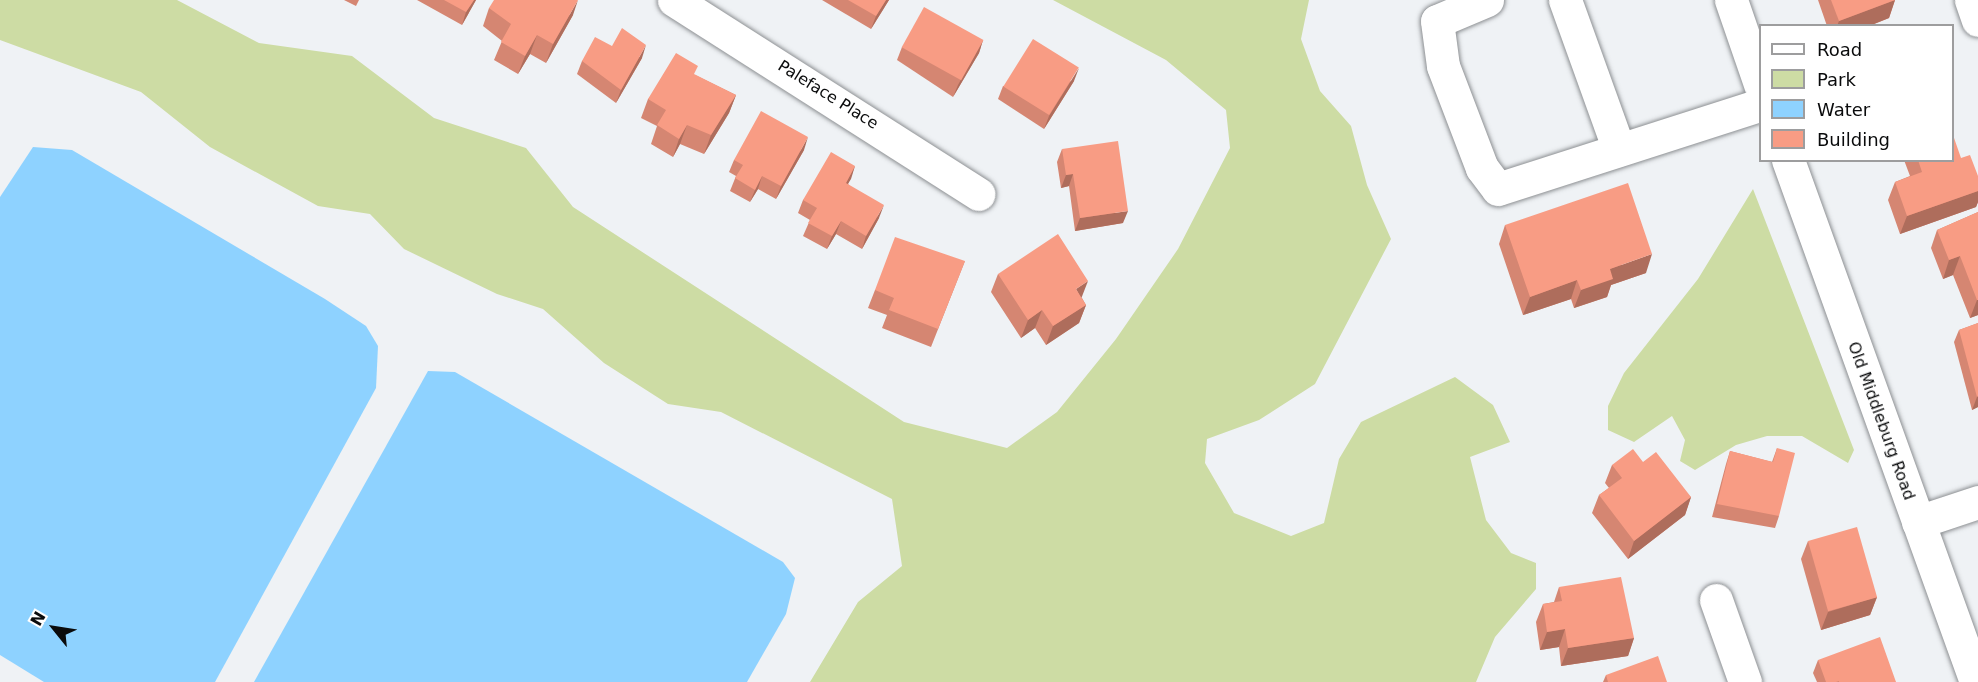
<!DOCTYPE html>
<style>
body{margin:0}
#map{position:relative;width:1978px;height:682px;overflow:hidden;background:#eff2f5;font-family:"DejaVu Sans",sans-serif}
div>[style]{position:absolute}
.green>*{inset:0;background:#cddca4}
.water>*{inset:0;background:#8ed2ff}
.roads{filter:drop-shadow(0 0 2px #8d9093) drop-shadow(0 0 2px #8d9093)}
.minor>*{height:33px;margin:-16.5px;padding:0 16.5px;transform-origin:16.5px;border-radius:16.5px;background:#fff}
.major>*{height:33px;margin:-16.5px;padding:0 16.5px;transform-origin:16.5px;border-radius:16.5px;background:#fff}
.wall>*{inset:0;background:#d58672}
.shaded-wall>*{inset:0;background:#ae6d5c}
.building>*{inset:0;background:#f89c84;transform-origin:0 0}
span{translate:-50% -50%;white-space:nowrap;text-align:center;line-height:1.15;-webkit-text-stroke:4.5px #fff;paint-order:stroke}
.street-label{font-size:16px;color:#0a0b0c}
.legend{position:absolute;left:1759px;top:24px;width:195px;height:138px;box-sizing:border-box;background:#fff;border:2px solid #9d9d9e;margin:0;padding:8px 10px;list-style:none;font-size:18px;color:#0a0b0c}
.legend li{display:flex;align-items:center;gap:12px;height:30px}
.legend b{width:30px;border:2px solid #9d9d9e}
.north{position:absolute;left:24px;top:598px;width:60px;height:60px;-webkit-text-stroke:4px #fff;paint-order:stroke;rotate:300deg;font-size:16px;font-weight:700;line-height:24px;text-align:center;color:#0a0b0c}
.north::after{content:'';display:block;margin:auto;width:21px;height:27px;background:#0a0b0c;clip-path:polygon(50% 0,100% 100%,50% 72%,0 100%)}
</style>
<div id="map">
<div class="green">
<i style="clip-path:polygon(0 0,177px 0,259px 43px,352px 56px,434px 118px,526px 148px,573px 207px,904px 422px,1007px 448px,1057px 412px,1116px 339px,1178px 249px,1230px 148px,1226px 110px,1166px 60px,1053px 0,1309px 0,1301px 39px,1320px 91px,1351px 126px,1367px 185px,1391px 239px,1315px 384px,1259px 420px,1207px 439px,1205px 463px,1234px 513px,1291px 536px,1324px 523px,1339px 459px,1361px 422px,1455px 377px,1493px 405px,1510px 442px,1470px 457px,1486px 520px,1511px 553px,1536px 563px,1536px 589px,1495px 637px,1476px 682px,810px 682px,858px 602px,902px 566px,892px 499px,721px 412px,668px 404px,604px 363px,543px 309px,497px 294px,404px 249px,370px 214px,318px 206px,210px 147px,141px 92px,0 40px)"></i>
<i style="clip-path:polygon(1753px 189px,1854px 450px,1848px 463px,1802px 436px,1767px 436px,1736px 445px,1695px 470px,1680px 461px,1685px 440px,1672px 416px,1634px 442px,1608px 430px,1608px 406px,1624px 373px,1698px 279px)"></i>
</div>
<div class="water">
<i style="clip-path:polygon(33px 147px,72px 150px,325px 299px,366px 326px,378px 346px,376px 388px,215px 682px,44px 682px,0 655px,0 197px)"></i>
<i style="clip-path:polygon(428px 371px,455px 372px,783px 562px,795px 578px,786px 614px,747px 682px,254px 682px)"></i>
</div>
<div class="roads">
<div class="minor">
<i style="left:674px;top:0;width:361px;rotate:32.5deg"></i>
<i style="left:1487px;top:0;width:54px;rotate:157.2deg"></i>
<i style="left:1437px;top:21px;width:45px;rotate:82.4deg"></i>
<i style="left:1443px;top:66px;width:109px;rotate:69.1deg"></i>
<i style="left:1482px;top:168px;width:26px;rotate:53deg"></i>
<i style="left:1498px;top:189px;width:275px;rotate:-17.8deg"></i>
<i style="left:1565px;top:0;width:159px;rotate:70.2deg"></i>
<i style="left:1971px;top:0;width:21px;rotate:71deg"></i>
<i style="left:1918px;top:522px;width:63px;rotate:-18.4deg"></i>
<i style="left:1716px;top:600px;width:87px;rotate:70.5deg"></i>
</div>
<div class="major">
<i style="left:1731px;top:0;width:89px;rotate:71deg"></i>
<i style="left:1788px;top:160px;width:555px;rotate:70.19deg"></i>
</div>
</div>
<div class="wall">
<i style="clip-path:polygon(344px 0,359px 0,356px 6px)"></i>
<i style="clip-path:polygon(417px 0,476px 0,462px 25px)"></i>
<i style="clip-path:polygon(822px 0,889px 0,871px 29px)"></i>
<i style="clip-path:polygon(1818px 0,1895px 0,1889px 18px,1869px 26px,1827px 26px)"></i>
<i style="clip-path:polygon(489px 8px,573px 15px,546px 63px,530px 54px,518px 74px,494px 60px,502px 41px,483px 26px)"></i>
<i style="clip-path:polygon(983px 40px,979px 53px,953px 97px,897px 60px,902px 47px)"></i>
<i style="clip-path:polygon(612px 46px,642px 58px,616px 103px,577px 74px,582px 61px)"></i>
<i style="clip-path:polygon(695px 75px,736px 95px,729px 113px,704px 154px,680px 144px,673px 157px,651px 144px,657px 126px,641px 118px,648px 99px)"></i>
<i style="clip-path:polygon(1074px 81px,1044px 129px,998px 99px,1003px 86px)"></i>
<i style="clip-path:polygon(1062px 149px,1123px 223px,1075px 231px,1069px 186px,1061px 188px,1057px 162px)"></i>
<i style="clip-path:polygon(804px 150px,776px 199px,758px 189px,750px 202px,730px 191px,736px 176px,729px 172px,734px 160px)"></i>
<i style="clip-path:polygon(1961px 158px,1978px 191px,1978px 202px,1976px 207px,1900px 234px,1888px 200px,1895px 182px,1910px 176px,1904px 160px,1953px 160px)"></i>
<i style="clip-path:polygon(855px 166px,848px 184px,879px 218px,862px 249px,836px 234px,827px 249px,803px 236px,810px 220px,798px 213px,803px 200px)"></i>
<i style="clip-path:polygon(1978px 212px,1978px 315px,1970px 318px,1953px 275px,1943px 279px,1931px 248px,1937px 230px)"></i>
<i style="clip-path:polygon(1505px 225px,1646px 273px,1611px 285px,1607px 297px,1574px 308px,1571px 299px,1523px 315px,1499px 244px)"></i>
<i style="clip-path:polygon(965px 261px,931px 347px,882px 328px,887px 315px,868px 308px,875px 290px)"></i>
<i style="clip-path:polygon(998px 274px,1082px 298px,1086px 305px,1079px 323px,1046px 345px,1035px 328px,1021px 338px,991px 292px)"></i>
<i style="clip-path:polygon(1978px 323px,1978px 407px,1972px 410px,1954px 342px,1959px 330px)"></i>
<i style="clip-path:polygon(1777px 448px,1779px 516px,1775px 528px,1712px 517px,1726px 464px,1730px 451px,1772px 462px)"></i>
<i style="clip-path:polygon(1643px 462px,1691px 497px,1685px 515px,1628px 559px,1592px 513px,1599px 495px,1609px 488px,1605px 483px,1612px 465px)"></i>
<i style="clip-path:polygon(1808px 541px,1877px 597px,1870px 615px,1821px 630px,1801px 559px)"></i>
<i style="clip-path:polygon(1559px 587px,1634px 638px,1628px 656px,1561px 666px,1559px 647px,1540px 650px,1536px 622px,1543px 604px,1554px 602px)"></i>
<i style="clip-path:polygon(1818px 660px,1896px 682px,1817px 682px,1813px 673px)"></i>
<i style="clip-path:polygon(1606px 675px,1667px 682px,1603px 682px)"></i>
</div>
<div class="shaded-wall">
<i style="clip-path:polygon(474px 0,476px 0,462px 25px,466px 12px)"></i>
<i style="clip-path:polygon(578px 0,573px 15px,546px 63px,553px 44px)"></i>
<i style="clip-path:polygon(886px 0,889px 0,871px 29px,876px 16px)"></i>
<i style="clip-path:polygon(1895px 0,1889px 18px,1869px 26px,1837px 26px,1839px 21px)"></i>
<i style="clip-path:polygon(537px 35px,530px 54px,518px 74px,525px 56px)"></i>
<i style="clip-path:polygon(983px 40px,979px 53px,953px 97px,958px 85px)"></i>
<i style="clip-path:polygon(646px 45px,642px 58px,616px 103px,621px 90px)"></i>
<i style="clip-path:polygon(1079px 68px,1074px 81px,1044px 129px,1049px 116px)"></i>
<i style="clip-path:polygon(736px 95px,729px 113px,704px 154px,711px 135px)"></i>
<i style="clip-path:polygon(687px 125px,680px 144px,673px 157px,679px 139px)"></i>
<i style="clip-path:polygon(808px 137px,804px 150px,776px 199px,781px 186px)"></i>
<i style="clip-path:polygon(855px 166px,851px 179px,841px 195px,846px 183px)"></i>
<i style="clip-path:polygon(1073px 174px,1069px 186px,1061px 188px,1066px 175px)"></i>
<i style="clip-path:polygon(762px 176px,758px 189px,750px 202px,755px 190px)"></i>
<i style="clip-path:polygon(1978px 191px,1978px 202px,1976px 207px,1900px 234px,1907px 216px)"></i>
<i style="clip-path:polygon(884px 205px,879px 218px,862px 249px,866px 236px)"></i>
<i style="clip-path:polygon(1128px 211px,1123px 223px,1075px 231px,1080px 218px)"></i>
<i style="clip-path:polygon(841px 221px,836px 234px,827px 249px,832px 236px)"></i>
<i style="clip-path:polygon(1652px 254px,1646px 273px,1611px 285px,1607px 297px,1574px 308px,1581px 290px,1610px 269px)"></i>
<i style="clip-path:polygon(1960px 256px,1953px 275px,1943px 279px,1949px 260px)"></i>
<i style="clip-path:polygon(1577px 280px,1571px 299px,1523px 315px,1530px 297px)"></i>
<i style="clip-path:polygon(1088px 281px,1081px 299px,1076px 289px)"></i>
<i style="clip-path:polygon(1977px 300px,1978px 300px,1978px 315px,1970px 318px)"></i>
<i style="clip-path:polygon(1086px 305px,1079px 323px,1046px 345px,1053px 326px)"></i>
<i style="clip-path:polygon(1042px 310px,1035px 328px,1021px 338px,1028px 320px)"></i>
<i style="clip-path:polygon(1978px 396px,1978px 407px,1972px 410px,1977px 397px)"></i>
<i style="clip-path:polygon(1691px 497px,1685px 515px,1628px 559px,1634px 541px)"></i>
<i style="clip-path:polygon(1877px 597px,1870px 615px,1821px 630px,1828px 612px)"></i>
<i style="clip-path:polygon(1565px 629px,1559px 647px,1540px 650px,1547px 632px)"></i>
<i style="clip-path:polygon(1634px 638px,1628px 656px,1561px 666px,1568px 648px)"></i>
</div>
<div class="building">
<i style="clip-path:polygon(444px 0,474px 0,466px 12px)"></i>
<i style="clip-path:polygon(494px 0,578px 0,553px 44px,537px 35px,525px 56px,501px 42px,511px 24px,489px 8px)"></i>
<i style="clip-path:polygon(848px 0,886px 0,876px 16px)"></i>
<i style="clip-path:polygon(1831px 0,1895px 0,1839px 21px)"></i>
<i style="left:924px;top:7px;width:68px;height:46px;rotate:29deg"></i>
<i style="clip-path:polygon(622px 28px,646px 45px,621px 90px,582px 61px,595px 37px,612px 46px)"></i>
<i style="left:1033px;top:39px;width:54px;height:56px;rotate:32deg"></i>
<i style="clip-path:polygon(676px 53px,698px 66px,694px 74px,736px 95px,711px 135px,687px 125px,679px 139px,657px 125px,666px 110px,648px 99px)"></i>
<i style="clip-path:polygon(761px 111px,808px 137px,781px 186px,762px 176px,755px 190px,735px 178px,743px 165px,734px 160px)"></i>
<i style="clip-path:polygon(1953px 135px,1961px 158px,1970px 155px,1978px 176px,1978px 191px,1907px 216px,1895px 182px,1922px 172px,1918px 160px,1953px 160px)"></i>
<i style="clip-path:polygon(1118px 141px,1128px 211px,1080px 218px,1073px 174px,1066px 175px,1062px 149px)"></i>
<i style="clip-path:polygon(831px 152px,855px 166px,846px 183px,884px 205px,866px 236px,841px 221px,832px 236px,808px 223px,817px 208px,803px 200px)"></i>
<i style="clip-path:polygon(1628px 183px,1652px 254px,1610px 269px,1613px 279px,1581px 290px,1577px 280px,1530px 297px,1505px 225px)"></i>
<i style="clip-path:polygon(1978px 212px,1978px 300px,1977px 300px,1960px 256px,1949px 260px,1937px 230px)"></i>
<i style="clip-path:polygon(1058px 234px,1088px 281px,1076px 289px,1086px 305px,1053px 326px,1042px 310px,1028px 320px,998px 274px)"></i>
<i style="clip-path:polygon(895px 237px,965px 261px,938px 329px,889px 310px,894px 298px,875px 290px)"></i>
<i style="clip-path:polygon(1978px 323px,1978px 396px,1977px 397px,1959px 330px)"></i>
<i style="clip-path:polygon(1777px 448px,1795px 453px,1779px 516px,1717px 504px,1730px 451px,1773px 462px)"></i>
<i style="clip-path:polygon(1633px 449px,1643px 462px,1656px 452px,1691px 497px,1634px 541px,1599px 495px,1622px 478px,1612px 465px)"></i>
<i style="left:1857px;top:527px;width:73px;height:51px;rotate:74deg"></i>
<i style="clip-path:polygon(1621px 577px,1634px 638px,1568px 648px,1565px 629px,1547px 632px,1543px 604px,1562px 601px,1559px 587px)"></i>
<i style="clip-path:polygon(1880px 637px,1896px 682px,1839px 682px,1839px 681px,1836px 682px,1826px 682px,1818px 660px)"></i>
<i style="clip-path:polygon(1658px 656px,1667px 682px,1608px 682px,1606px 675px)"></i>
</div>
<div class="street-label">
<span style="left:828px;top:95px;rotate:32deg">Paleface Place</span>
<span style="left:1881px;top:421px;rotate:70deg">Old Middleburg Road</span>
</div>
<ul class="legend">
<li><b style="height:8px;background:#fff"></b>Road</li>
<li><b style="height:16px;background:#cddca4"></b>Park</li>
<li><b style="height:16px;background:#8ed2ff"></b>Water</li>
<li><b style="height:16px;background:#f89c84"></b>Building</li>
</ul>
<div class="north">N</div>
</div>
